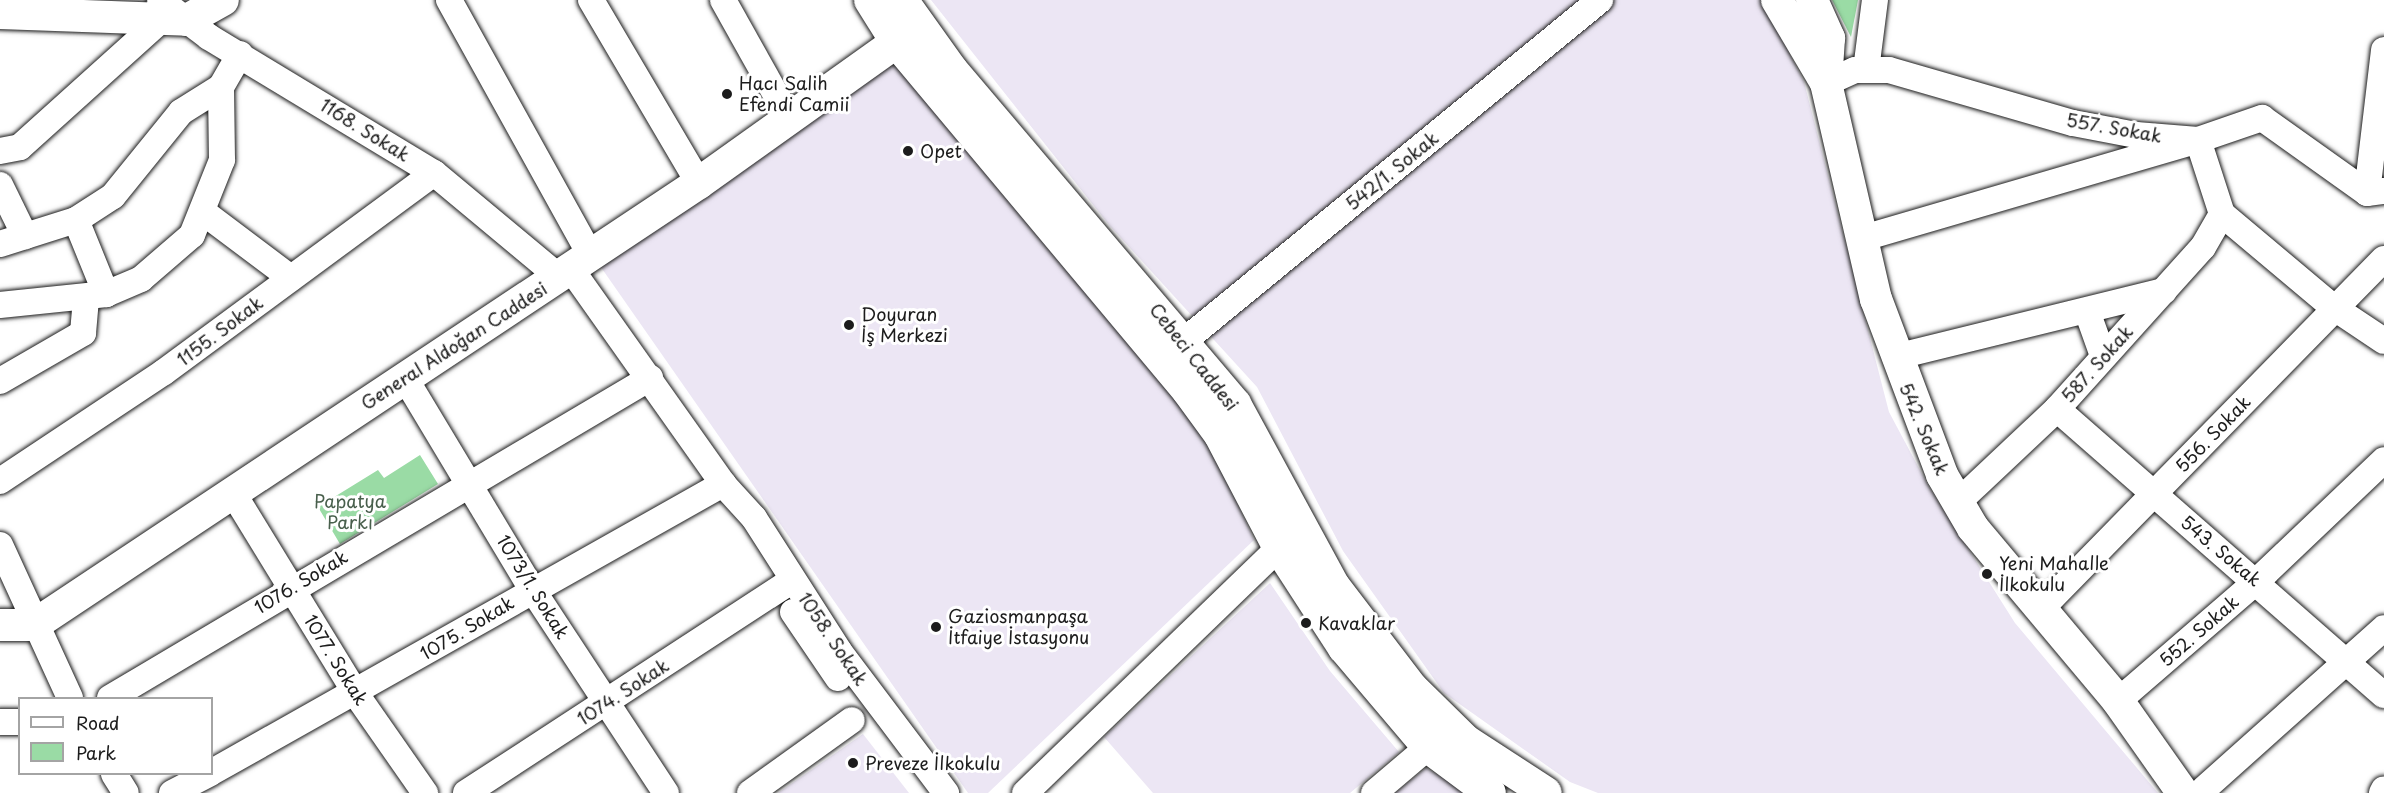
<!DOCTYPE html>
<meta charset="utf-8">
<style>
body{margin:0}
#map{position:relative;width:2384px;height:793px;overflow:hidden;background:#fff;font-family:"Playpen Sans",sans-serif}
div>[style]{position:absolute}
.built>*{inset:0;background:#ece6f4}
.green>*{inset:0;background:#9adba5}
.roads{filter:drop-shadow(0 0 2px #1c1c1c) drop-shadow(0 0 2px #1c1c1c)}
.minor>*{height:26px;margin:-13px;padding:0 13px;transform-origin:13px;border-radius:13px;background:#fff}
.major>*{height:32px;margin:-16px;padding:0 16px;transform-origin:16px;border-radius:16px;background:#fff}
.dots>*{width:16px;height:16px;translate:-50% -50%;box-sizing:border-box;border:3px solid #fff;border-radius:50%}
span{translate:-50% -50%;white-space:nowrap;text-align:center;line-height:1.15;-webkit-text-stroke:6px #fff;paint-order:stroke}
.poi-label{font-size:18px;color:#1c1c1c}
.left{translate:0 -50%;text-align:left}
.street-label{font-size:18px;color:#1c1c1c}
.park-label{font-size:18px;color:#485f4c}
.legend{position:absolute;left:18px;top:697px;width:195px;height:78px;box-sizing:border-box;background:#fff;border:2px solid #a4a4a4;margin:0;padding:8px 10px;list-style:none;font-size:18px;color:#1c1c1c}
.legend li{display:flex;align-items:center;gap:12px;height:30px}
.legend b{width:30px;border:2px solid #a4a4a4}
</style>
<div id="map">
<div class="built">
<i style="clip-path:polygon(931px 0,1762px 0,1804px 82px,1889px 412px,1929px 487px,2015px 623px,2158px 793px,1598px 793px,1570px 782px,1444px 693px,1343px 551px,1257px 387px,1109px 225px)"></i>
<i style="clip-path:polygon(897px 56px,1206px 434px,1254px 540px,988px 793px,968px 793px,598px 263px)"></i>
<i style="clip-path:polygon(1270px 583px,1330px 671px,1399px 752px,1350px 793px,1153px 793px,1104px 737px)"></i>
<i style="clip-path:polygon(863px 734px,909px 793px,778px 793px)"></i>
<i style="clip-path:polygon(1426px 768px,1470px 793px,1395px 793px)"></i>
</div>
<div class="green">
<i style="clip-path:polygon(1832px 0,1858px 0,1851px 37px)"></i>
<i style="clip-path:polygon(420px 455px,438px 484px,340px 544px,318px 507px,378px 470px,384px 478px)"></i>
</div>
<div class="roads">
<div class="minor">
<i style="left:160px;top:0;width:61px;rotate:37.1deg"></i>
<i style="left:209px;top:37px;width:263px;rotate:31.2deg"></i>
<i style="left:434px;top:173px;width:163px;rotate:39.8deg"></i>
<i style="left:449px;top:0;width:291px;rotate:61deg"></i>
<i style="left:591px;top:0;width:212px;rotate:59.5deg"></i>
<i style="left:723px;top:0;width:137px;rotate:60.8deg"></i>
<i style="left:1866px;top:70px;width:71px;rotate:-82.7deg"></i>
<i style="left:1826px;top:83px;width:32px;rotate:-24deg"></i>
<i style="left:1855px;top:70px;width:34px"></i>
<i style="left:1889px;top:70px;width:191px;rotate:16.1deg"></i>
<i style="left:2073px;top:123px;width:64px;rotate:10.8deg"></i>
<i style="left:2136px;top:135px;width:62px;rotate:4.6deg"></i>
<i style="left:2198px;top:140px;width:68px;rotate:-19deg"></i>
<i style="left:2262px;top:118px;width:129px;rotate:35.5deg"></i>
<i style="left:2367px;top:193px;width:17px;rotate:-7deg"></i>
<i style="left:0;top:151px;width:20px;rotate:-11deg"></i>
<i style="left:20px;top:147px;width:188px;rotate:-42deg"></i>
<i style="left:0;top:185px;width:57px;rotate:63.9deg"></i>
<i style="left:2367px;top:193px;width:144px;rotate:-83.2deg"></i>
<i style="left:203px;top:212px;width:110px;rotate:36.9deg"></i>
<i style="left:76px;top:220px;width:80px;rotate:67.9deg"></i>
<i style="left:1860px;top:239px;width:352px;rotate:-16.3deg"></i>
<i style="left:2198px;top:140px;width:78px;rotate:72deg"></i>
<i style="left:2222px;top:214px;width:145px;rotate:40deg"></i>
<i style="left:2333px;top:307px;width:61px;rotate:33.7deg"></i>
<i style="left:0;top:244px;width:80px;rotate:-17.5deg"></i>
<i style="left:76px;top:220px;width:44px;rotate:-33deg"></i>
<i style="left:113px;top:196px;width:108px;rotate:-51deg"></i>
<i style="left:181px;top:112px;width:47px;rotate:-32deg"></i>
<i style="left:571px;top:269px;width:263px;rotate:54.7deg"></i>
<i style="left:723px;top:484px;width:46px;rotate:47.6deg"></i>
<i style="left:754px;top:518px;width:158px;rotate:57.4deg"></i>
<i style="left:839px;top:651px;width:178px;rotate:53deg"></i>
<i style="left:0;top:305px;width:107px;rotate:-5.9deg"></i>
<i style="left:106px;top:294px;width:38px;rotate:-23deg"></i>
<i style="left:141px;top:279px;width:67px;rotate:-40.8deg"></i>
<i style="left:192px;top:235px;width:81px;rotate:-68.2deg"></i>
<i style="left:222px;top:160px;width:73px;rotate:-90.8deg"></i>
<i style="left:221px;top:87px;width:38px;rotate:-60deg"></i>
<i style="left:2087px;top:311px;width:48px;rotate:70.4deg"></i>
<i style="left:1184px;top:341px;width:538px;rotate:-39.34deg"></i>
<i style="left:1895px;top:357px;width:277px;rotate:-13.8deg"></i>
<i style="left:405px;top:378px;width:246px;rotate:59deg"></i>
<i style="left:532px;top:589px;width:244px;rotate:56.7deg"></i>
<i style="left:0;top:381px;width:96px;rotate:-30deg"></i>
<i style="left:83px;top:333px;width:36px;rotate:-85deg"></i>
<i style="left:2057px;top:409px;width:434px;rotate:41.2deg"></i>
<i style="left:0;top:481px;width:197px;rotate:-33.6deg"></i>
<i style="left:164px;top:372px;width:335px;rotate:-36.4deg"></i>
<i style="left:233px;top:493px;width:236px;rotate:58.5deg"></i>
<i style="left:356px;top:694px;width:121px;rotate:55.1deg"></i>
<i style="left:1957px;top:503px;width:137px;rotate:-43.2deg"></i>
<i style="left:2057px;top:409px;width:218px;rotate:-48deg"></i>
<i style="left:2203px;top:247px;width:38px;rotate:-60deg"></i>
<i style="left:0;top:545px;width:168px;rotate:65.4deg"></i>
<i style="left:2041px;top:609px;width:490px;rotate:-45.6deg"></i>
<i style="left:793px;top:612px;width:80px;rotate:55.7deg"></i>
<i style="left:110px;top:698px;width:628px;rotate:-30.65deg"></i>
<i style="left:2118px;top:701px;width:184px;rotate:-40.8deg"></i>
<i style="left:2257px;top:581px;width:175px;rotate:-43.6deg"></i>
<i style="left:0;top:722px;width:20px"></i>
<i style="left:212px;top:772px;width:587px;rotate:-29.41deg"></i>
<i style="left:114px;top:774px;width:22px;rotate:58deg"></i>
<i style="left:2204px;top:789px;width:241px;rotate:-41.8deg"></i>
<i style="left:172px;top:793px;width:42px;rotate:-27.2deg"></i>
<i style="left:466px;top:793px;width:390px;rotate:-33.1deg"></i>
<i style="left:750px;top:793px;width:125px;rotate:-35.6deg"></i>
<i style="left:1025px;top:793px;width:353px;rotate:-44deg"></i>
<i style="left:1374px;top:793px;width:71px;rotate:-40.4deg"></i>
<i style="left:2382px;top:793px;width:4px;rotate:-63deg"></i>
</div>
<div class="major">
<i style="left:870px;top:0;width:51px;rotate:57.9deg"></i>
<i style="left:897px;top:43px;width:454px;rotate:50.1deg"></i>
<i style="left:1188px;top:391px;width:54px;rotate:54deg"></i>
<i style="left:1220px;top:435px;width:127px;rotate:62.4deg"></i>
<i style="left:1279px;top:548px;width:119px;rotate:57deg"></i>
<i style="left:1344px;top:648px;width:130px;rotate:49.7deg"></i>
<i style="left:1428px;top:747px;width:77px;rotate:36.6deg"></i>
<i style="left:902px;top:0;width:86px;rotate:54.5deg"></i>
<i style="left:952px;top:70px;width:438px;rotate:49.7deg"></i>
<i style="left:1235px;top:404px;width:207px;rotate:61.5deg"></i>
<i style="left:1334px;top:586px;width:128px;rotate:52.6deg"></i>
<i style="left:1412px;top:688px;width:76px;rotate:44.5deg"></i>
<i style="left:1466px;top:741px;width:95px;rotate:33deg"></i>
<i style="left:1777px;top:0;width:96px;rotate:59.4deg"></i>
<i style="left:1826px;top:83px;width:222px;rotate:77deg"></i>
<i style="left:1876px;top:299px;width:188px;rotate:69.4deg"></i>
<i style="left:1942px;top:475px;width:61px;rotate:59.7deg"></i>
<i style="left:1973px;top:528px;width:226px;rotate:50deg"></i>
<i style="left:2118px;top:701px;width:113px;rotate:54.8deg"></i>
<i style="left:1812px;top:0;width:42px;rotate:65.9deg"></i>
<i style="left:1829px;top:38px;width:45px;rotate:93.8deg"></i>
<i style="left:0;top:13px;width:187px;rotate:2.1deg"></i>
<i style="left:187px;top:20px;width:41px;rotate:-29.1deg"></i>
<i style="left:0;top:625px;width:34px"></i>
<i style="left:34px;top:625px;width:798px;rotate:-33.61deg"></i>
<i style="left:699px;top:183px;width:269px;rotate:-35.5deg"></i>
</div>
</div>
<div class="dots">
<i style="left:727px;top:94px;background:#1c1c1c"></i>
<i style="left:908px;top:151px;background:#1c1c1c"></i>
<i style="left:849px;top:325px;background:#1c1c1c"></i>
<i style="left:1987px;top:574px;background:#1c1c1c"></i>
<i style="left:1306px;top:623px;background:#1c1c1c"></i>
<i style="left:936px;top:627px;background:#1c1c1c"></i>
<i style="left:853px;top:763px;background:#1c1c1c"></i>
</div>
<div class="poi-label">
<span class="left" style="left:739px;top:94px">Hacı Salih<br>Efendi Camii</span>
<span class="left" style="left:920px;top:151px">Opet</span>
<span class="left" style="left:861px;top:325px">Doyuran<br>İş Merkezi</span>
<span class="left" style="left:1999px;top:574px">Yeni Mahalle<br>İlkokulu</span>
<span class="left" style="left:948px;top:627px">Gaziosmanpaşa<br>İtfaiye İstasyonu</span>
<span class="left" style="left:1318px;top:623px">Kavaklar</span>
<span class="left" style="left:865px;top:763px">Preveze İlkokulu</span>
</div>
<div class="street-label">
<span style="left:2114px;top:128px;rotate:10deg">557. Sokak</span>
<span style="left:365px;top:130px;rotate:32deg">1168. Sokak</span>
<span style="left:1392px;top:171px;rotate:-39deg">542/1. Sokak</span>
<span style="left:220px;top:331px;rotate:-37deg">1155. Sokak</span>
<span style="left:454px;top:346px;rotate:-33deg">General Aldoğan Caddesi</span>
<span style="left:1194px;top:357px;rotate:52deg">Cebeci Caddesi</span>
<span style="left:2097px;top:364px;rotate:-48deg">587. Sokak</span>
<span style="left:1924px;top:429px;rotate:67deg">542. Sokak</span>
<span style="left:2213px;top:434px;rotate:-46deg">556. Sokak</span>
<span style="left:2221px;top:551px;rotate:40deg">543. Sokak</span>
<span style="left:301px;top:582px;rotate:-31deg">1076. Sokak</span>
<span style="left:533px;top:587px;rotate:58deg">1073/1. Sokak</span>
<span style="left:467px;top:628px;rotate:-31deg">1075. Sokak</span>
<span style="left:2199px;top:631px;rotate:-41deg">552. Sokak</span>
<span style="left:833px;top:639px;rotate:56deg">1058. Sokak</span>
<span style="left:336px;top:660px;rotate:58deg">1077. Sokak</span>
<span style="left:623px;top:692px;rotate:-33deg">1074. Sokak</span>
</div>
<div class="park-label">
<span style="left:350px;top:512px">Papatya<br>Parkı</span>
</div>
<ul class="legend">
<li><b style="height:8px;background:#fff"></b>Road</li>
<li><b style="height:16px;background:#9adba5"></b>Park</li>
</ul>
</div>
